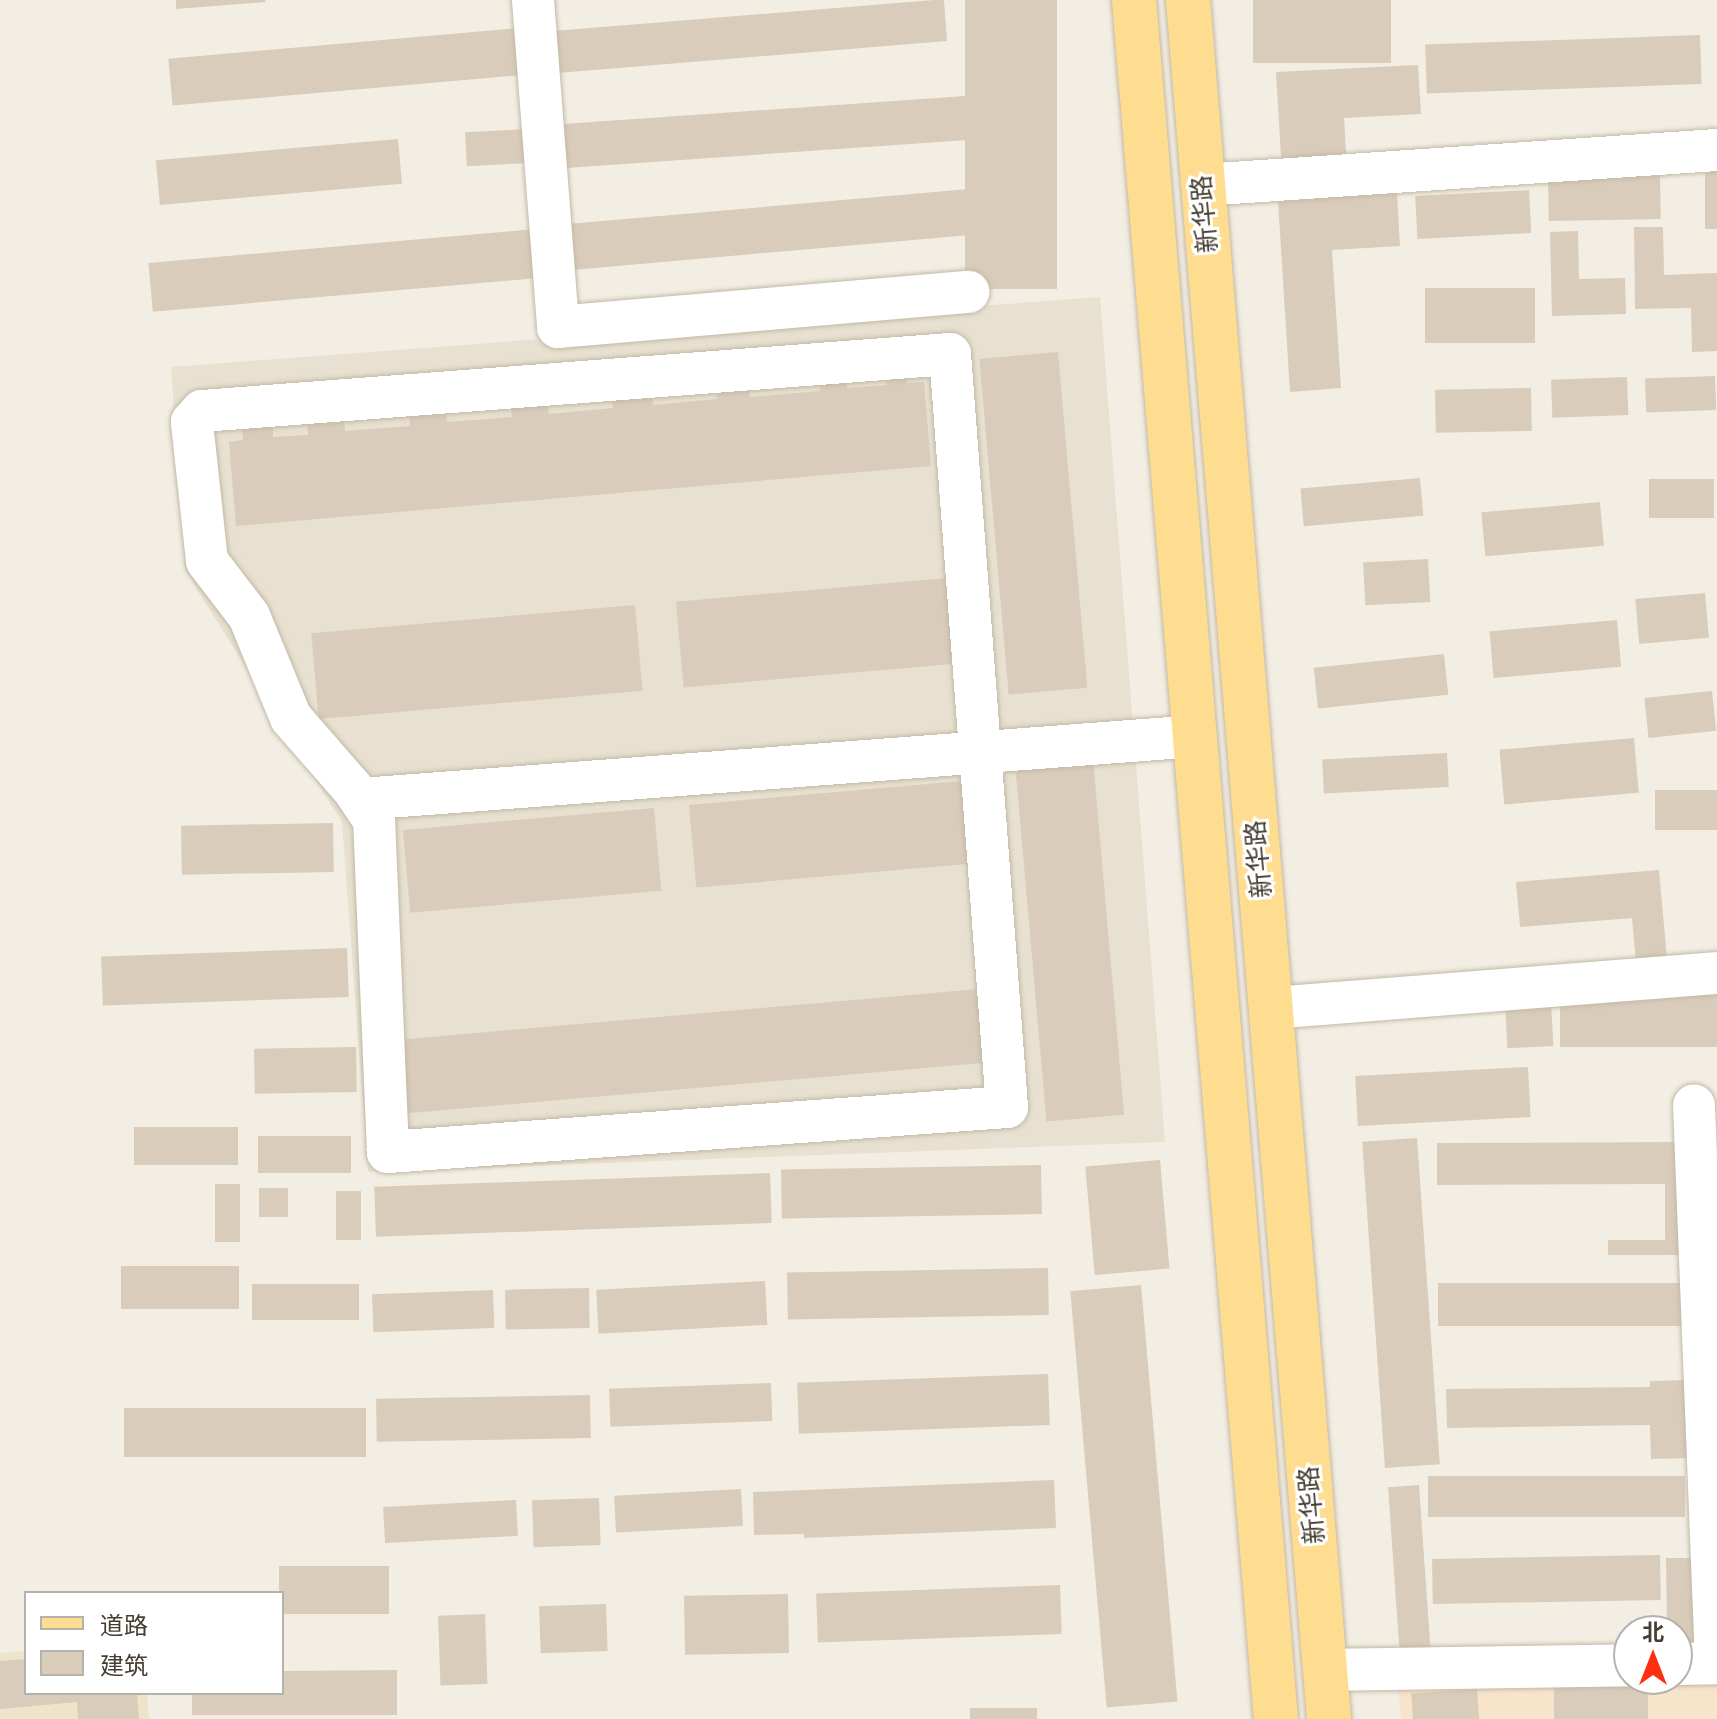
<!DOCTYPE html>
<meta charset="utf-8">
<style>
body{margin:0}
#map{position:relative;width:1717px;height:1719px;overflow:hidden;background:#f3eee3;font-family:Karla,"Noto Sans SC",sans-serif}
div>[style]{position:absolute}
.residential>*{inset:0;background:#e8e0d0}
.commercial>*{inset:0;background:#f8e4cb}
.education>*{inset:0;background:#eee4cb}
.building>*{inset:0;background:#d9ccba;transform-origin:0 0}
.roads{filter:drop-shadow(0 0 2px #c2b9a7) drop-shadow(0 0 2px #c2b9a7)}
.minor>*{height:42px;margin:-21px;padding:0 21px;transform-origin:21px;border-radius:21px;background:#fff}
.major>*{height:44px;margin:-22px;padding:0 22px;transform-origin:22px;border-radius:22px;background:#ffdd90}
span{translate:-50% -50%;white-space:nowrap;text-align:center;line-height:1.15;-webkit-text-stroke:6px #fff;paint-order:stroke}
.street-label{font-size:26px;color:#453e32}
.legend{position:absolute;left:24px;top:1591px;width:260px;height:104px;box-sizing:border-box;background:#fff;border:2px solid #b5b2ad;margin:0;padding:10px 14px;list-style:none;font-size:24px;color:#453e32}
.legend li{display:flex;align-items:center;gap:16px;height:40px}
.legend b{width:40px;border:2px solid #b5b2ad}
.north{position:absolute;left:1613px;top:1615px;width:80px;height:80px;box-sizing:border-box;background:#fff;border:2px solid #b5b2ad;border-radius:50%;rotate:0deg;font-size:22px;font-weight:700;line-height:32px;text-align:center;color:#453e32}
.north::after{content:'';display:block;margin:auto;width:28px;height:36px;background:#ff2e0e;clip-path:polygon(50% 0,100% 100%,50% 72%,0 100%)}
</style>
<div id="map">
<div class="residential">
<i style="clip-path:polygon(1100px 297px,1165px 1142px,368px 1172px,342px 822px,185px 570px,171px 367px)"></i>
</div>
<div class="commercial">
<i style="clip-path:polygon(1717px 1673px,1717px 1719px,1401px 1719px,1398px 1683px,1677px 1679px)"></i>
</div>
<div class="education">
<i style="clip-path:polygon(26px 1651px,26px 1693px,147px 1693px,149px 1719px,0 1719px,0 1653px)"></i>
</div>
<div class="building">
<i style="clip-path:polygon(176px 0,265px 0,266px 2px,176px 9px)"></i>
<i style="clip-path:polygon(934px 0,944px 0,947px 41px,558px 73px,554px 31px)"></i>
<i style="left:965px;top:0;width:92px;height:289px"></i>
<i style="left:1253px;top:0;width:138px;height:63px"></i>
<i style="left:520px;top:28px;width:47px;height:353px;rotate:85deg"></i>
<i style="left:1700px;top:35px;width:49px;height:275px;rotate:88deg"></i>
<i style="clip-path:polygon(1418px 65px,1421px 114px,1344px 118px,1347px 170px,1282px 173px,1276px 72px)"></i>
<i style="left:965px;top:96px;width:44px;height:403px;rotate:86deg"></i>
<i style="left:528px;top:129px;width:34px;height:63px;rotate:87deg"></i>
<i style="left:398px;top:139px;width:45px;height:243px;rotate:85deg"></i>
<i style="left:1717px;top:166px;width:63px;height:12px;rotate:90deg"></i>
<i style="left:1660px;top:175px;width:44px;height:112px;rotate:89deg"></i>
<i style="left:969px;top:189px;width:46px;height:400px;rotate:85deg"></i>
<i style="left:1529px;top:190px;width:43px;height:114px;rotate:87deg"></i>
<i style="clip-path:polygon(1397px 193px,1400px 246px,1332px 250px,1341px 388px,1290px 392px,1278px 201px)"></i>
<i style="clip-path:polygon(1634px 227px,1663px 227px,1664px 275px,1717px 273px,1717px 351px,1692px 352px,1691px 308px,1635px 309px)"></i>
<i style="left:536px;top:229px;width:49px;height:389px;rotate:85deg"></i>
<i style="clip-path:polygon(1578px 231px,1579px 279px,1625px 278px,1626px 314px,1552px 316px,1550px 232px)"></i>
<i style="left:1535px;top:288px;width:55px;height:110px;rotate:90deg"></i>
<i style="left:1058px;top:352px;width:337px;height:79px;rotate:85deg"></i>
<i style="clip-path:polygon(906px 372px,907px 383px,924px 382px,931px 466px,236px 526px,229px 442px,243px 440px,242px 429px,273px 427px,273px 437px,308px 435px,307px 424px,344px 420px,345px 431px,410px 426px,409px 415px,446px 412px,447px 422px,512px 417px,511px 406px,548px 403px,549px 414px,613px 408px,612px 397px,652px 394px,653px 405px,717px 399px,716px 388px,749px 386px,750px 397px,820px 391px,819px 380px,846px 377px,847px 388px,887px 385px,886px 374px)"></i>
<i style="left:1715px;top:376px;width:34px;height:70px;rotate:88deg"></i>
<i style="left:1627px;top:377px;width:38px;height:76px;rotate:88deg"></i>
<i style="left:1531px;top:388px;width:43px;height:96px;rotate:89deg"></i>
<i style="left:1420px;top:478px;width:38px;height:120px;rotate:85deg"></i>
<i style="left:1714px;top:479px;width:39px;height:65px;rotate:90deg"></i>
<i style="left:1600px;top:502px;width:44px;height:119px;rotate:85deg"></i>
<i style="left:1428px;top:559px;width:43px;height:65px;rotate:87deg"></i>
<i style="left:947px;top:578px;width:86px;height:272px;rotate:85deg"></i>
<i style="left:1705px;top:593px;width:45px;height:70px;rotate:85deg"></i>
<i style="left:635px;top:605px;width:86px;height:325px;rotate:85deg"></i>
<i style="left:1617px;top:620px;width:47px;height:128px;rotate:85deg"></i>
<i style="left:1444px;top:654px;width:41px;height:131px;rotate:84deg"></i>
<i style="left:1712px;top:691px;width:40px;height:68px;rotate:84deg"></i>
<i style="left:1634px;top:738px;width:55px;height:135px;rotate:85deg"></i>
<i style="left:1447px;top:753px;width:34px;height:125px;rotate:87deg"></i>
<i style="left:1093px;top:759px;width:357px;height:78px;rotate:85deg"></i>
<i style="left:962px;top:781px;width:83px;height:274px;rotate:85deg"></i>
<i style="left:1717px;top:790px;width:40px;height:62px;rotate:90deg"></i>
<i style="left:654px;top:808px;width:83px;height:252px;rotate:85deg"></i>
<i style="left:333px;top:823px;width:49px;height:152px;rotate:89deg"></i>
<i style="clip-path:polygon(1659px 870px,1667px 959px,1636px 962px,1632px 918px,1520px 927px,1516px 882px)"></i>
<i style="left:347px;top:948px;width:49px;height:246px;rotate:88deg"></i>
<i style="left:979px;top:989px;width:74px;height:580px;rotate:85deg"></i>
<i style="left:1717px;top:994px;width:53px;height:157px;rotate:90deg"></i>
<i style="left:1551px;top:1002px;width:44px;height:46px;rotate:87deg"></i>
<i style="left:356px;top:1047px;width:45px;height:102px;rotate:89deg"></i>
<i style="left:1528px;top:1067px;width:50px;height:173px;rotate:87deg"></i>
<i style="left:134px;top:1127px;width:104px;height:38px"></i>
<i style="left:258px;top:1136px;width:93px;height:37px"></i>
<i style="left:1417px;top:1138px;width:327px;height:55px;rotate:86deg"></i>
<i style="clip-path:polygon(1682px 1142px,1682px 1255px,1608px 1255px,1608px 1240px,1665px 1240px,1665px 1184px,1437px 1185px,1437px 1143px)"></i>
<i style="left:1160px;top:1160px;width:109px;height:75px;rotate:85deg"></i>
<i style="left:1041px;top:1165px;width:49px;height:260px;rotate:89deg"></i>
<i style="left:770px;top:1173px;width:50px;height:396px;rotate:88deg"></i>
<i style="left:215px;top:1184px;width:25px;height:58px"></i>
<i style="left:259px;top:1188px;width:29px;height:29px"></i>
<i style="left:336px;top:1191px;width:25px;height:49px"></i>
<i style="left:239px;top:1266px;width:43px;height:118px;rotate:90deg"></i>
<i style="left:1048px;top:1268px;width:47px;height:261px;rotate:89deg"></i>
<i style="left:765px;top:1281px;width:44px;height:169px;rotate:87deg"></i>
<i style="left:1684px;top:1283px;width:43px;height:246px;rotate:90deg"></i>
<i style="left:252px;top:1284px;width:107px;height:36px"></i>
<i style="left:1141px;top:1285px;width:418px;height:71px;rotate:85deg"></i>
<i style="left:589px;top:1288px;width:40px;height:84px;rotate:89deg"></i>
<i style="left:493px;top:1290px;width:38px;height:121px;rotate:88deg"></i>
<i style="left:1048px;top:1374px;width:51px;height:251px;rotate:88deg"></i>
<i style="clip-path:polygon(1690px 1380px,1691px 1458px,1651px 1459px,1650px 1425px,1447px 1428px,1446px 1389px,1650px 1387px,1650px 1381px)"></i>
<i style="left:771px;top:1383px;width:38px;height:162px;rotate:88deg"></i>
<i style="left:590px;top:1395px;width:43px;height:214px;rotate:89deg"></i>
<i style="left:124px;top:1408px;width:242px;height:49px"></i>
<i style="left:1685px;top:1476px;width:41px;height:257px;rotate:90deg"></i>
<i style="clip-path:polygon(1054px 1480px,1056px 1528px,804px 1538px,804px 1534px,754px 1535px,753px 1492px)"></i>
<i style="left:1419px;top:1485px;width:167px;height:31px;rotate:86deg"></i>
<i style="left:741px;top:1489px;width:37px;height:127px;rotate:87deg"></i>
<i style="left:599px;top:1498px;width:47px;height:67px;rotate:88deg"></i>
<i style="left:516px;top:1500px;width:36px;height:133px;rotate:87deg"></i>
<i style="left:1660px;top:1555px;width:45px;height:228px;rotate:89deg"></i>
<i style="clip-path:polygon(1666px 1558px,1693px 1558px,1695px 1641px,1677px 1642px,1677px 1631px,1667px 1631px)"></i>
<i style="left:279px;top:1566px;width:110px;height:48px"></i>
<i style="left:1060px;top:1585px;width:49px;height:244px;rotate:88deg"></i>
<i style="left:788px;top:1594px;width:59px;height:104px;rotate:89deg"></i>
<i style="left:606px;top:1604px;width:47px;height:67px;rotate:88deg"></i>
<i style="left:485px;top:1614px;width:70px;height:47px;rotate:88deg"></i>
<i style="clip-path:polygon(26px 1659px,26px 1693px,137px 1693px,139px 1719px,78px 1719px,77px 1702px,0 1709px,0 1661px)"></i>
<i style="clip-path:polygon(397px 1670px,397px 1715px,192px 1715px,192px 1693px,282px 1693px,282px 1671px)"></i>
<i style="left:1648px;top:1687px;width:32px;height:94px;rotate:90deg"></i>
<i style="left:1477px;top:1689px;width:30px;height:66px;rotate:86deg"></i>
<i style="left:1037px;top:1708px;width:11px;height:67px;rotate:90deg"></i>
</div>
<div class="roads">
<div class="minor">
<i style="left:533px;top:0;width:328px;rotate:85.6deg"></i>
<i style="left:558px;top:327px;width:412px;rotate:-4.9deg"></i>
<i style="left:1203px;top:185px;width:515px;rotate:-3.9deg"></i>
<i style="left:950px;top:354px;width:755px;rotate:85.67deg"></i>
<i style="left:1007px;top:1107px;width:621px;rotate:175.84deg"></i>
<i style="left:388px;top:1152px;width:332px;rotate:-92.4deg"></i>
<i style="left:374px;top:820px;width:37px;rotate:-124deg"></i>
<i style="left:353px;top:789px;width:94px;rotate:-131.1deg"></i>
<i style="left:291px;top:718px;width:110px;rotate:-112.4deg"></i>
<i style="left:249px;top:616px;width:69px;rotate:-127.4deg"></i>
<i style="left:207px;top:561px;width:140px;rotate:-96.2deg"></i>
<i style="left:192px;top:422px;width:15px;rotate:-48deg"></i>
<i style="left:202px;top:411px;width:750px;rotate:-4.36deg"></i>
<i style="left:361px;top:799px;width:837px;rotate:-4.31deg"></i>
<i style="left:1272px;top:1008px;width:446px;rotate:-4.5deg"></i>
<i style="left:1677px;top:1664px;width:39px;rotate:-1deg"></i>
<i style="left:1716px;top:1663px;width:558px;rotate:-92.26deg"></i>
<i style="left:1325px;top:1670px;width:304px;rotate:-0.9deg"></i>
</div>
<div class="major">
<i style="left:1134px;top:0;width:1725px;rotate:85.28deg"></i>
<i style="left:1188px;top:0;width:1725px;rotate:85.31deg"></i>
</div>
</div>
<div class="street-label">
<span style="left:1205px;top:214px;rotate:-95deg">新华路</span>
<span style="left:1259px;top:859px;rotate:-95deg">新华路</span>
<span style="left:1312px;top:1505px;rotate:-95deg">新华路</span>
</div>
<ul class="legend">
<li><b style="height:10px;background:#ffdd90"></b>道路</li>
<li><b style="height:22px;background:#d9ccba"></b>建筑</li>
</ul>
<div class="north">北</div>
</div>
